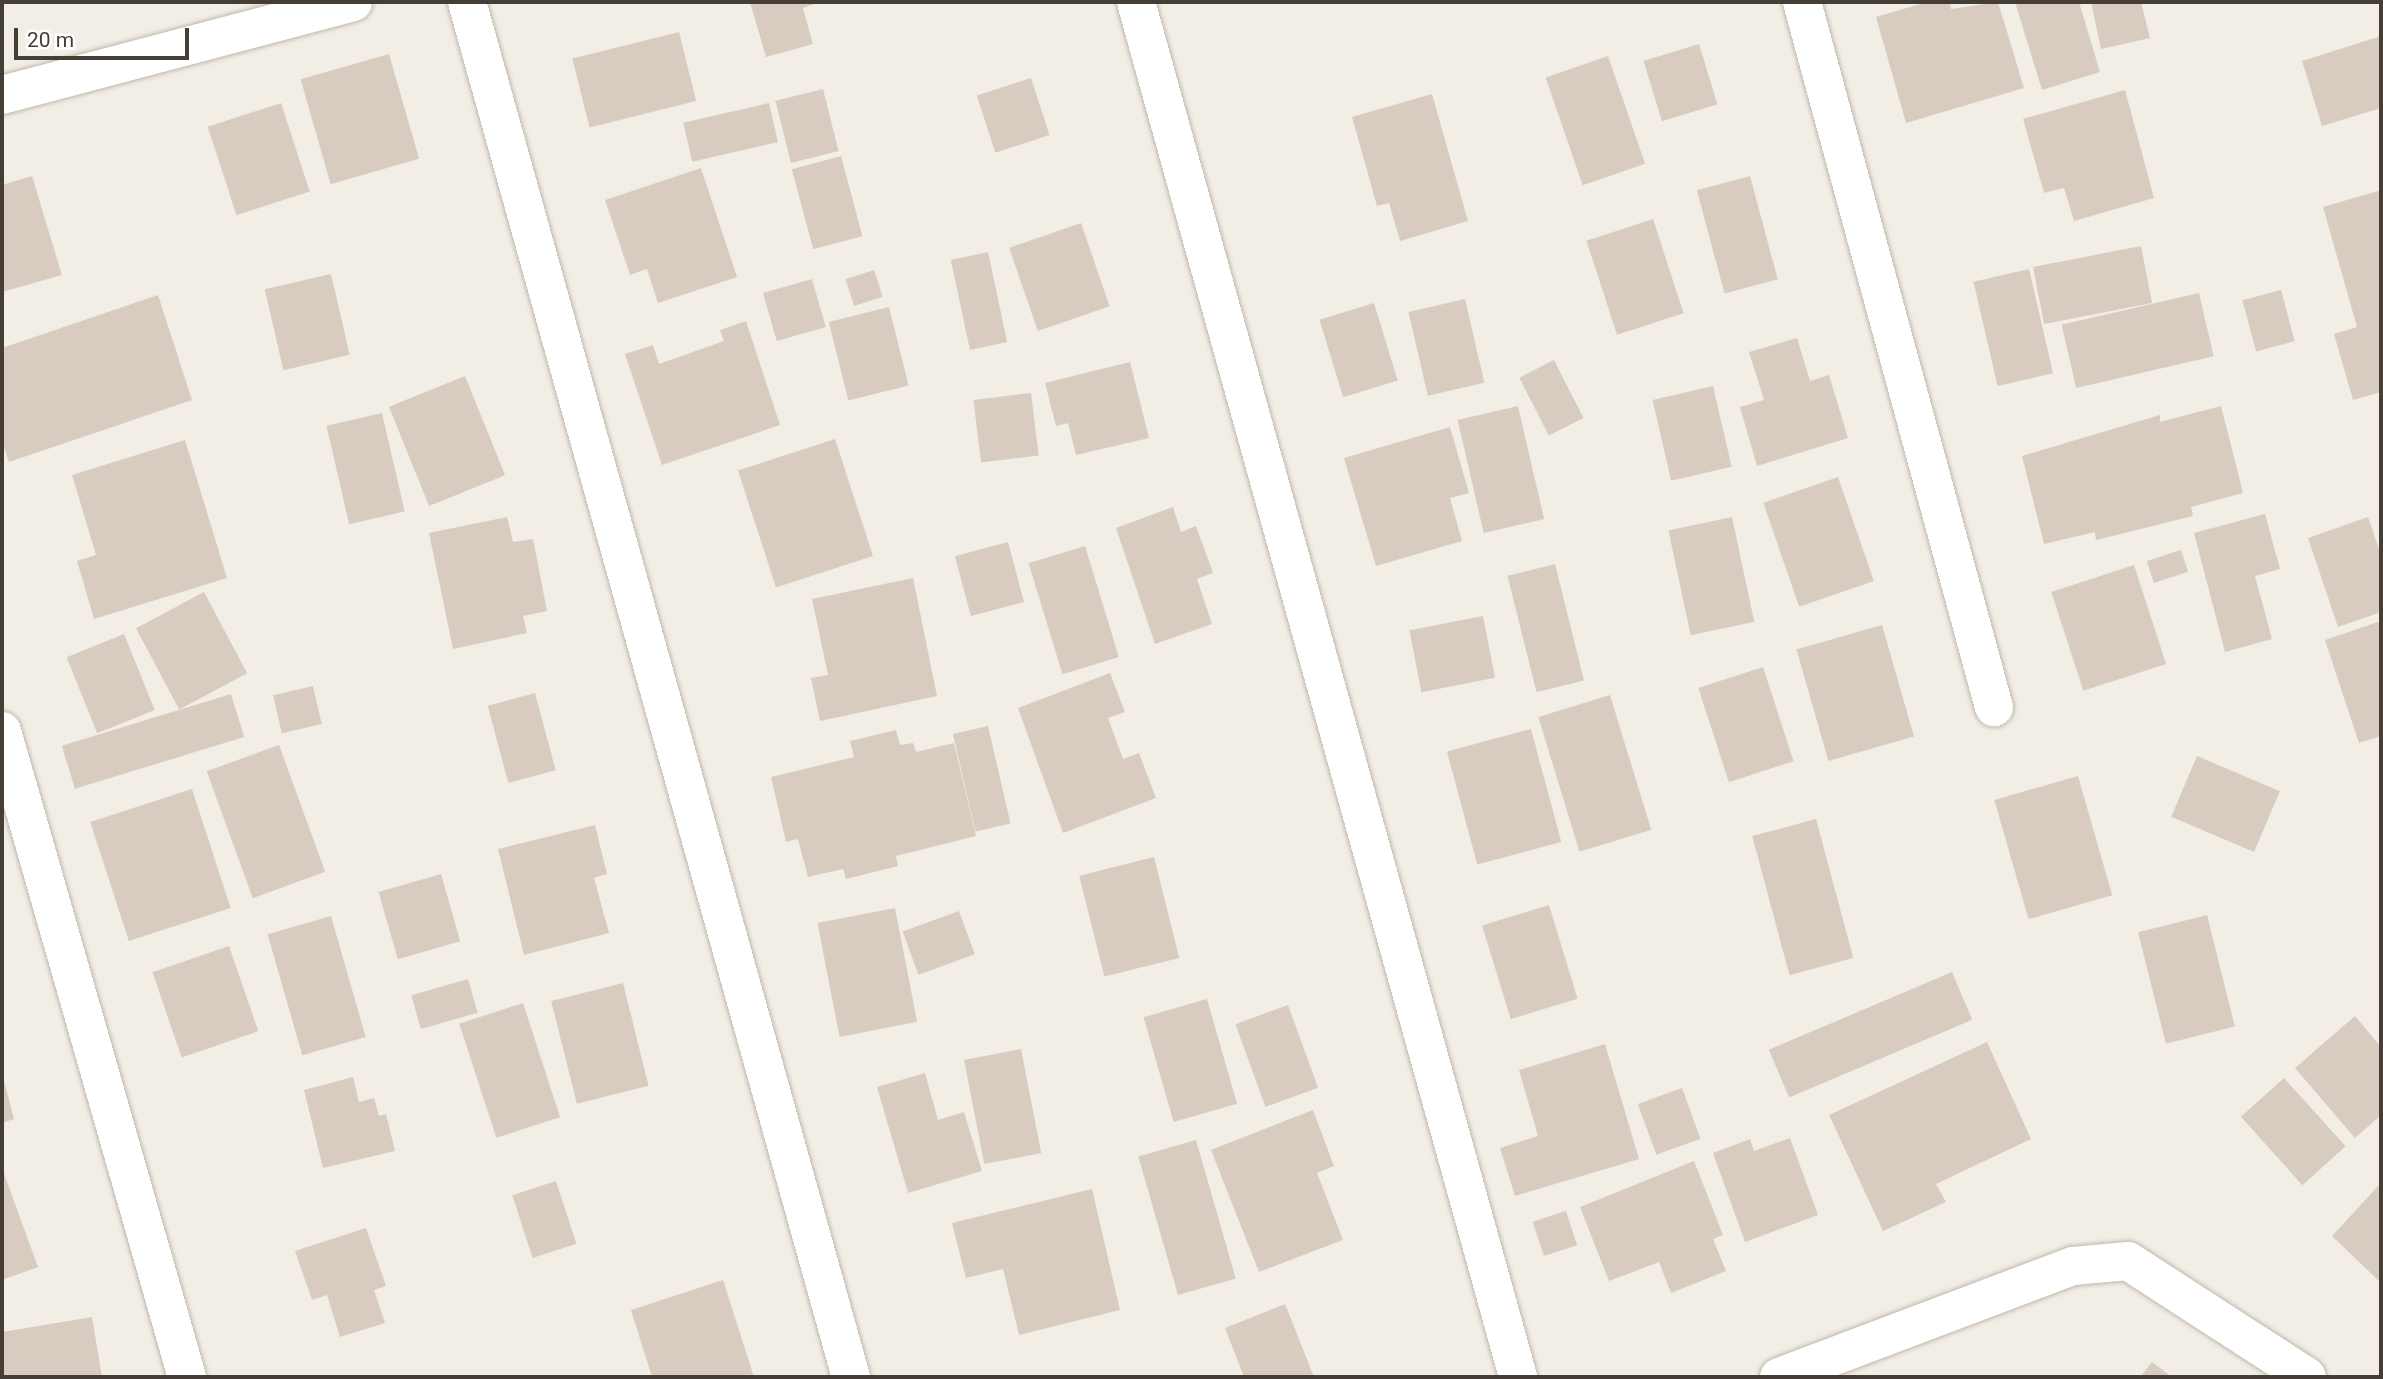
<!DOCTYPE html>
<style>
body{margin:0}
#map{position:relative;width:2383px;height:1379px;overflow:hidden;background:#f2eee6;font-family:Roboto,sans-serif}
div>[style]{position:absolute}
.building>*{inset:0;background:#d7ccbf;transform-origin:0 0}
.roads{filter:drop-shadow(0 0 2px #c0b8ac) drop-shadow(0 0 2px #c0b8ac)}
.street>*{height:38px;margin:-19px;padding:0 19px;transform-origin:19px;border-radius:19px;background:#fff}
span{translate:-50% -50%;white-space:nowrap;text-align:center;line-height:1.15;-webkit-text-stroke:5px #fff;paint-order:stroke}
.frame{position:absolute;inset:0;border:4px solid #453e36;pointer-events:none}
.scale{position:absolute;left:14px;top:28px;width:175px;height:32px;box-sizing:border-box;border:4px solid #453e36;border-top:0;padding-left:9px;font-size:21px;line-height:24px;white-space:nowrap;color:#453e36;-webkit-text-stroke:5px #fff;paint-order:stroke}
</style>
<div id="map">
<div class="building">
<i style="clip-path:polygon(750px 2px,819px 2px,803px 8px,813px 44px,766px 57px)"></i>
<i style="clip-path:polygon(1927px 2px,1950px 2px,1951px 9px,1998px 2px,2024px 88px,1906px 123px,1876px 17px)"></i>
<i style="clip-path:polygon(2015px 2px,2079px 2px,2100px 72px,2042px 90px)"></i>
<i style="clip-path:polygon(2091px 2px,2141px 2px,2150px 38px,2101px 49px)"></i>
<i style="left:679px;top:32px;width:71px;height:110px;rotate:76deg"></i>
<i style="clip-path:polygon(2381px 36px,2381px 108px,2322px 126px,2302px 61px)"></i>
<i style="left:1699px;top:44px;width:63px;height:58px;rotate:73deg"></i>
<i style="left:389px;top:54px;width:109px;height:92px;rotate:74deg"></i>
<i style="left:1608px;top:56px;width:114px;height:66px;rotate:71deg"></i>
<i style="left:1031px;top:78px;width:60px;height:57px;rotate:72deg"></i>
<i style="left:823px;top:89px;width:64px;height:49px;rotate:76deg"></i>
<i style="clip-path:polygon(2125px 90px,2154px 198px,2074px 221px,2064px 188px,2044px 193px,2023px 119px)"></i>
<i style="clip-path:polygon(1432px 94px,1468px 221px,1400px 241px,1389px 203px,1377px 206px,1352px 117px)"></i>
<i style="left:281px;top:103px;width:93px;height:77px;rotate:72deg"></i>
<i style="left:769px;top:103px;width:40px;height:88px;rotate:77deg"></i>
<i style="left:841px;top:156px;width:83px;height:51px;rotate:75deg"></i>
<i style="clip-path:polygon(701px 168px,737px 277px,658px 303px,647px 269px,630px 275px,605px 200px)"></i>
<i style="clip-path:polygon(32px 176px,62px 275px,2px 292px,2px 185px)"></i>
<i style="left:1750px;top:176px;width:107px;height:55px;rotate:75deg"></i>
<i style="clip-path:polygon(2381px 190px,2381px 392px,2353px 400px,2334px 334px,2357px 327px,2323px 207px)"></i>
<i style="left:1653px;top:219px;width:99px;height:70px;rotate:72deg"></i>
<i style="left:1081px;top:223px;width:88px;height:76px;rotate:71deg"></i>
<i style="left:2141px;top:246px;width:58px;height:110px;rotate:79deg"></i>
<i style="left:988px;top:252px;width:92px;height:38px;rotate:78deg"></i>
<i style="left:2029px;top:269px;width:107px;height:57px;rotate:77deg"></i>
<i style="left:874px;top:270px;width:28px;height:30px;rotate:72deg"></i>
<i style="left:331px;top:274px;width:83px;height:68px;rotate:77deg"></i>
<i style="left:812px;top:279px;width:50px;height:51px;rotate:74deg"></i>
<i style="left:2281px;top:290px;width:53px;height:40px;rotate:75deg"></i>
<i style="left:2199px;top:293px;width:65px;height:141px;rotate:77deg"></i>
<i style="clip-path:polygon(158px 295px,192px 400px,9px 462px,2px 441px,2px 348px)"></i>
<i style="left:1465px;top:299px;width:86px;height:58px;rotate:77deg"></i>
<i style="left:1374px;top:303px;width:81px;height:57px;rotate:73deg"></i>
<i style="left:889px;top:307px;width:81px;height:62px;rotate:76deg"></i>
<i style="clip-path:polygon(746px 321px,780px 425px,662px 465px,625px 354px,653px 345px,659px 364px,724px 341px,720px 330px)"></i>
<i style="clip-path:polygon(1797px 338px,1810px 381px,1829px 375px,1848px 438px,1757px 466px,1740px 407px,1764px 400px,1749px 352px)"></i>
<i style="left:1554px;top:360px;width:65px;height:39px;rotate:63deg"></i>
<i style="clip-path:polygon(1130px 362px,1149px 438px,1076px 455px,1068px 423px,1056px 426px,1045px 383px)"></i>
<i style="left:465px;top:376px;width:107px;height:82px;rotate:68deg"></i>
<i style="left:1713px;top:386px;width:83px;height:62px;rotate:77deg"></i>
<i style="left:1031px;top:393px;width:63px;height:58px;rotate:83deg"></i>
<i style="left:1518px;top:406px;width:116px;height:62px;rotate:77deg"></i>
<i style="clip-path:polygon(2221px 406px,2243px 493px,2191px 507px,2193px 516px,2096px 540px,2095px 532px,2044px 544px,2022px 456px,2160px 415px,2160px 422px)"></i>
<i style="left:382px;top:413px;width:101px;height:57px;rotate:77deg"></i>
<i style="clip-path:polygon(1450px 427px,1469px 493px,1450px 498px,1462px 541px,1376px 566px,1344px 458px)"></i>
<i style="left:835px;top:439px;width:123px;height:102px;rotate:72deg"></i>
<i style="clip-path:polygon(185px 440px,227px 578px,94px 619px,77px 561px,96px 555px,72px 475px)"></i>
<i style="left:1838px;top:477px;width:110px;height:79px;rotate:71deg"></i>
<i style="clip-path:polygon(1173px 507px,1181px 532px,1196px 526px,1213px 573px,1197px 579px,1212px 624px,1155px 644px,1116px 528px)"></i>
<i style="clip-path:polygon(2265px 514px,2280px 569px,2255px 576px,2272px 639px,2225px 652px,2194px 533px)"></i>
<i style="clip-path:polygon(507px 517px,513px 542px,533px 539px,547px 611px,523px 616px,527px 633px,453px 649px,429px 533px)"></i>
<i style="left:1732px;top:517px;width:107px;height:65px;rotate:78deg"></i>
<i style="clip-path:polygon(2368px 517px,2381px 555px,2381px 612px,2338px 627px,2308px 538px)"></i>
<i style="left:1008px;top:542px;width:62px;height:55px;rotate:75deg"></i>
<i style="left:1085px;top:546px;width:116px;height:59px;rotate:73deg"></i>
<i style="left:2181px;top:550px;width:23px;height:36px;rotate:72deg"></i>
<i style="left:1555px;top:564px;width:120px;height:49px;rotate:76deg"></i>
<i style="left:2134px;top:565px;width:104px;height:87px;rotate:72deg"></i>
<i style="clip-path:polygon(913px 578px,937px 696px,820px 721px,811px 678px,828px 675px,812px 599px)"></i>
<i style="left:204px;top:592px;width:92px;height:77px;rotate:62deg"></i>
<i style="left:1483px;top:616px;width:63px;height:75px;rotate:79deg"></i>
<i style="clip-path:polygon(2381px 621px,2381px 736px,2359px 743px,2325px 640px)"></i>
<i style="left:1882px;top:625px;width:116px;height:89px;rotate:74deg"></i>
<i style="left:124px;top:634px;width:82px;height:62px;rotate:68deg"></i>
<i style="left:1763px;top:667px;width:99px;height:68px;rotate:72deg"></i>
<i style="clip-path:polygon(1110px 673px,1125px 712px,1108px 718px,1123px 759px,1139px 753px,1156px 798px,1063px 833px,1018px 708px)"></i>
<i style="left:313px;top:686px;width:39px;height:41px;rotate:77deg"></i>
<i style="left:535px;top:693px;width:80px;height:49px;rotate:75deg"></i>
<i style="left:231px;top:694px;width:45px;height:177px;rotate:73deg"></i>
<i style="left:1610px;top:695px;width:141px;height:75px;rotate:73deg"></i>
<i style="left:988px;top:726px;width:100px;height:36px;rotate:77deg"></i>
<i style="left:1531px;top:729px;width:117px;height:87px;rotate:75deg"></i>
<i style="clip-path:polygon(896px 730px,900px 745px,913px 743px,916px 752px,954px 743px,976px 836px,896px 856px,898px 866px,846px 879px,843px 869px,808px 877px,798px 839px,786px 842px,771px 777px,854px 757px,850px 741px)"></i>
<i style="left:279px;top:745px;width:135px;height:77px;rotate:70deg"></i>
<i style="left:2197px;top:756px;width:90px;height:66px;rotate:23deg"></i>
<i style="left:2078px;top:776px;width:124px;height:87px;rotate:74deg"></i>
<i style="left:192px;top:789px;width:125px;height:107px;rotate:72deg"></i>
<i style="left:1816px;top:819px;width:144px;height:66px;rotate:75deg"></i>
<i style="clip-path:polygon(595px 825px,607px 874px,594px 878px,609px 933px,524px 955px,498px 849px)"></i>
<i style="left:1154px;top:857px;width:104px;height:77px;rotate:76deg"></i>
<i style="left:441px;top:874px;width:70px;height:65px;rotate:74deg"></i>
<i style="left:1549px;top:905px;width:98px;height:70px;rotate:73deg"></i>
<i style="left:895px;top:908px;width:116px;height:79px;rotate:79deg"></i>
<i style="left:959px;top:911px;width:46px;height:60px;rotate:70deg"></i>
<i style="left:2207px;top:915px;width:115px;height:71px;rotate:76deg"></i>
<i style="left:331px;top:916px;width:126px;height:66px;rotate:74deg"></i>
<i style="left:229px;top:946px;width:90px;height:81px;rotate:71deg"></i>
<i style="left:1952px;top:972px;width:52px;height:199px;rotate:67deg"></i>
<i style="left:468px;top:979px;width:35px;height:59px;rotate:74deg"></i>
<i style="left:623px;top:983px;width:106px;height:74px;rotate:76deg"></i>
<i style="left:1207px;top:999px;width:109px;height:66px;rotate:74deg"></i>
<i style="left:523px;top:1003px;width:120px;height:67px;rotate:72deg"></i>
<i style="left:1288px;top:1005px;width:88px;height:56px;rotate:70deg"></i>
<i style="clip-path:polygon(2355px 1016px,2381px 1047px,2381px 1115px,2355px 1138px,2295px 1068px)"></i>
<i style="clip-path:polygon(1987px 1042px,2031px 1139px,1936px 1184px,1946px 1202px,1883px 1231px,1829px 1115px)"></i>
<i style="clip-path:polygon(1605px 1044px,1639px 1159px,1515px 1196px,1500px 1148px,1538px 1136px,1519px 1070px)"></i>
<i style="left:1021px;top:1049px;width:106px;height:58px;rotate:79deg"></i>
<i style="clip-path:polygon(925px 1073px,938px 1120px,964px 1112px,982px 1171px,908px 1193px,877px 1087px)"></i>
<i style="clip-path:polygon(3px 1077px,14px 1119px,2px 1123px,2px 1078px)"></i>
<i style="clip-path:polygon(353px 1077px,359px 1102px,374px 1098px,379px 1116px,386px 1114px,395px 1151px,323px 1168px,304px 1090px)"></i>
<i style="left:2284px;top:1078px;width:92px;height:58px;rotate:48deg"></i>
<i style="left:1682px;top:1088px;width:54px;height:47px;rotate:70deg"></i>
<i style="clip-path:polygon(1313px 1110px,1334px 1166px,1317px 1173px,1343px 1240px,1259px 1272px,1211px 1150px)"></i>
<i style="clip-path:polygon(1790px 1138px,1818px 1215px,1745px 1242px,1713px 1153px,1750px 1139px,1754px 1151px)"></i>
<i style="left:1196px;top:1140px;width:144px;height:60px;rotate:74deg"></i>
<i style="clip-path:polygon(1694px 1161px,1723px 1235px,1713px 1239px,1726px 1271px,1671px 1293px,1659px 1262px,1609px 1281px,1580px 1207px)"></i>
<i style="clip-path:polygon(2px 1168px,38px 1267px,2px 1280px)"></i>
<i style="left:556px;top:1181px;width:66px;height:46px;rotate:72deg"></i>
<i style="clip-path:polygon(2381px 1183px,2381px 1283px,2332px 1236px)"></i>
<i style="clip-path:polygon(1092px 1189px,1120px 1310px,1019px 1335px,1003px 1269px,966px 1278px,952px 1223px)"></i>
<i style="left:1566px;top:1211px;width:36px;height:35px;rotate:72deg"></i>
<i style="clip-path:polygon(366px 1228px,386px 1286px,374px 1290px,385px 1323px,340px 1337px,327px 1295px,312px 1300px,295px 1251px)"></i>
<i style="clip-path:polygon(723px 1280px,754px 1377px,652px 1377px,631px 1310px)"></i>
<i style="clip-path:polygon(1285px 1304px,1314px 1377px,1244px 1377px,1225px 1328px)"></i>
<i style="clip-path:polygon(92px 1317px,102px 1377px,2px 1377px,2px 1332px)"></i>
<i style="clip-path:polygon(2152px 1362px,2172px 1377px,2140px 1377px)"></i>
</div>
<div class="roads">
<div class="street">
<i style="left:467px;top:2px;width:1428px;rotate:74.4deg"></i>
<i style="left:1136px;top:2px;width:1427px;rotate:74.47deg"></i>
<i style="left:1802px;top:2px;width:731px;rotate:74.77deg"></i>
<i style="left:2px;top:95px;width:363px;rotate:-14.8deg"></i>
<i style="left:2px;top:731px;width:672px;rotate:74.02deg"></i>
<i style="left:1779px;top:1377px;width:314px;rotate:-20.7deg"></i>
<i style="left:2073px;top:1266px;width:55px;rotate:-5.2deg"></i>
<i style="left:2128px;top:1261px;width:213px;rotate:32.9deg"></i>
</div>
</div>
<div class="frame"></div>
<div class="scale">20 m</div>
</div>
